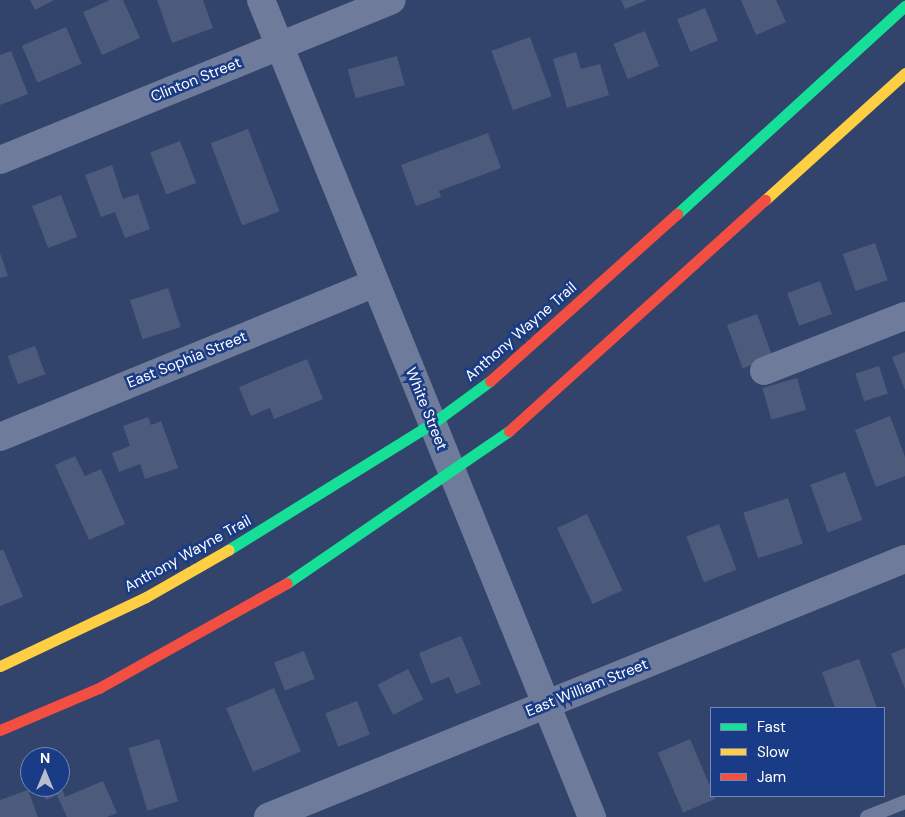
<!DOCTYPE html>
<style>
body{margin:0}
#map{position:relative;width:905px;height:817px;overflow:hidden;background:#32446c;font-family:"DM Sans",sans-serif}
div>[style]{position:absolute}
.building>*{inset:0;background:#4c5b7b;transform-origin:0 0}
.lane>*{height:14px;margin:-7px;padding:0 7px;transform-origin:7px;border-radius:7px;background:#6e7b9a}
.street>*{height:28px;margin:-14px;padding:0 14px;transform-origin:14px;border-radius:14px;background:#6e7b9a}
.fast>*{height:11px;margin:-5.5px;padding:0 5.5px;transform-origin:5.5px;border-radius:5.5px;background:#16e098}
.slow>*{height:11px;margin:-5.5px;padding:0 5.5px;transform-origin:5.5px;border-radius:5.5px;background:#ffcf43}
.jam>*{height:11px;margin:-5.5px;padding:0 5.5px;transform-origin:5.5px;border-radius:5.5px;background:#f24e42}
span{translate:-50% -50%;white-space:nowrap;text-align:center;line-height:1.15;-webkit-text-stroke:5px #1a3b85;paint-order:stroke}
.street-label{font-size:15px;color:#fff}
.legend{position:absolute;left:710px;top:707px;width:175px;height:90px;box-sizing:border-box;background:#1a3b85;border:1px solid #7689b6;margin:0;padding:6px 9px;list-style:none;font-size:15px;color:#fff}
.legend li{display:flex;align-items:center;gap:10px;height:25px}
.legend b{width:25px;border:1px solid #7689b6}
.north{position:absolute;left:20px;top:747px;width:50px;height:50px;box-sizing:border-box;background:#1a3b85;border:1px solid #7689b6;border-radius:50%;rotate:0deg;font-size:14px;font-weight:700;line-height:20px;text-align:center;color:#fff}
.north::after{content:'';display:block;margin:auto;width:18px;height:22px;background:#b7becc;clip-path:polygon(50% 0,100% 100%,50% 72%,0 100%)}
</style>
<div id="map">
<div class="building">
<i style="clip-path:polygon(30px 0,54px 0,35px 10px)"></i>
<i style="clip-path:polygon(110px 0,123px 0,140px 38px,102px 55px,83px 12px)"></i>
<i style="clip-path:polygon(157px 0,203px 0,213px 28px,172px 43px)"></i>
<i style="clip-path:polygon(621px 0,647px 0,625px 9px)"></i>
<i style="clip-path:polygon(741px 0,776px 0,786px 22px,756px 35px)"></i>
<i style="left:705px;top:8px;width:35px;height:30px;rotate:68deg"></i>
<i style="left:66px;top:27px;width:40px;height:48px;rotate:67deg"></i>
<i style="left:645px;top:31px;width:38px;height:34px;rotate:68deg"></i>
<i style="left:530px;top:37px;width:63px;height:41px;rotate:70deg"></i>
<i style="clip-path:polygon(11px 51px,28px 94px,0 105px,0 55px)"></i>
<i style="clip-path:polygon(576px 52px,581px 69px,600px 64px,609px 95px,567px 108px,553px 59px)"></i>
<i style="left:397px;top:56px;width:30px;height:51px;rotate:75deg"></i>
<i style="left:248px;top:129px;width:88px;height:40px;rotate:69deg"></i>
<i style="clip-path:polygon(488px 133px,501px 168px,439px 191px,441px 197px,416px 206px,401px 165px)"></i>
<i style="left:180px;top:141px;width:45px;height:32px;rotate:69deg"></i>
<i style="clip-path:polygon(112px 165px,123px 199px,138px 194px,150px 229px,125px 238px,115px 212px,101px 217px,85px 175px)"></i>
<i style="left:61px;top:195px;width:45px;height:31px;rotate:69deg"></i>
<i style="left:875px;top:243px;width:39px;height:34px;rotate:71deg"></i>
<i style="clip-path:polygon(0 253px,8px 276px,0 278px)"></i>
<i style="left:820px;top:281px;width:35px;height:35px;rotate:70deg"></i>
<i style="left:168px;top:288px;width:41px;height:40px;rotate:72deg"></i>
<i style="left:757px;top:314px;width:46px;height:32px;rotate:70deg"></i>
<i style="left:35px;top:346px;width:30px;height:29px;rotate:70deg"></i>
<i style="clip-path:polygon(905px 352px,905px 390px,892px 357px)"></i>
<i style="clip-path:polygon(307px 359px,323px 399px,274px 419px,270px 408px,251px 416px,239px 387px)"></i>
<i style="left:879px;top:366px;width:29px;height:25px;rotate:72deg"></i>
<i style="left:797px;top:378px;width:33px;height:36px;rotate:74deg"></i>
<i style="clip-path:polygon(890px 416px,905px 457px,905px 476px,876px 487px,855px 430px)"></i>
<i style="clip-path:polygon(148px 417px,151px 425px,161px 421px,178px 468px,145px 479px,140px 464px,119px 472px,112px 453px,130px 446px,123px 426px)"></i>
<i style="clip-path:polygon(75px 456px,85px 476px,101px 469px,125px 524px,89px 540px,55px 465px)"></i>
<i style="left:845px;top:472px;width:51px;height:37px;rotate:70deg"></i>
<i style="left:788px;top:498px;width:48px;height:47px;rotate:72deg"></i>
<i style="left:587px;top:514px;width:84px;height:33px;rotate:65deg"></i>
<i style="left:719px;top:524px;width:49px;height:35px;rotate:69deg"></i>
<i style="clip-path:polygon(3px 549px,23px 597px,0 606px,0 551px)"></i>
<i style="clip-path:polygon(461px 636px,481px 684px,456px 694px,449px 677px,431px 684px,419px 653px)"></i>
<i style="clip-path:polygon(905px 648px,905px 689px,891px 654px)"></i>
<i style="left:304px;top:651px;width:30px;height:32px;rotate:69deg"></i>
<i style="clip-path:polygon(859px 659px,877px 708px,835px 708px,822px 672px)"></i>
<i style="left:408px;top:669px;width:34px;height:34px;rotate:63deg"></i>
<i style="left:274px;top:688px;width:69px;height:52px;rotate:67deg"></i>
<i style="left:357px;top:701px;width:36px;height:34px;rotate:69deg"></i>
<i style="left:159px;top:739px;width:65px;height:32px;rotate:73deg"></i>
<i style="left:690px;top:739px;width:65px;height:35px;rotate:67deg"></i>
<i style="clip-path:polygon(103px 781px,117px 813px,107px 817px,67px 817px,57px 795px,46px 800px,40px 787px,61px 787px,65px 797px)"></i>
<i style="clip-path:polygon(28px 790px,38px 817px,0 817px,0 800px)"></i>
</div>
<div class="lane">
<i style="left:867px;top:817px;width:41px;rotate:-21.5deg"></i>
</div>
<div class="street">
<i style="left:261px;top:0;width:882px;rotate:67.95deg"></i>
<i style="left:0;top:160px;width:423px;rotate:-22.2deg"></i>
<i style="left:764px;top:371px;width:151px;rotate:-21.3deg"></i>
<i style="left:0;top:437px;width:405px;rotate:-22.3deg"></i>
<i style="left:268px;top:817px;width:687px;rotate:-22.05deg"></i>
</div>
<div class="fast">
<i style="left:677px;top:214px;width:309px;rotate:-42.4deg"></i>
<i style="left:228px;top:550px;width:241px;rotate:-31.8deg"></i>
<i style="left:433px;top:423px;width:71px;rotate:-36.4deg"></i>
<i style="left:287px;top:583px;width:269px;rotate:-34.4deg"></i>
</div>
<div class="slow">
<i style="left:765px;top:200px;width:189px;rotate:-42.2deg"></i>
<i style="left:0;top:666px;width:161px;rotate:-25.3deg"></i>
<i style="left:146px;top:597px;width:95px;rotate:-29.8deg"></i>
</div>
<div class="jam">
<i style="left:490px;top:381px;width:251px;rotate:-41.8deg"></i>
<i style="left:509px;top:431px;width:345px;rotate:-42.1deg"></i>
<i style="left:0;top:730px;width:108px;rotate:-23deg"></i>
<i style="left:99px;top:688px;width:215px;rotate:-29.2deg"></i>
</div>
<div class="street-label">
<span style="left:196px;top:80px;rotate:-22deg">Clinton Street</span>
<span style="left:521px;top:332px;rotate:-41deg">Anthony Wayne Trail</span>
<span style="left:187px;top:360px;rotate:-22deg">East Sophia Street</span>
<span style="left:426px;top:409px;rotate:68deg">White Street</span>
<span style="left:188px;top:554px;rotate:-29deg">Anthony Wayne Trail</span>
<span style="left:587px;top:688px;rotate:-22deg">East William Street</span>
</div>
<ul class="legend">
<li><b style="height:6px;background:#16e098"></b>Fast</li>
<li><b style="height:6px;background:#ffcf43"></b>Slow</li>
<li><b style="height:6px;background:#f24e42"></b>Jam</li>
</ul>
<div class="north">N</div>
</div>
